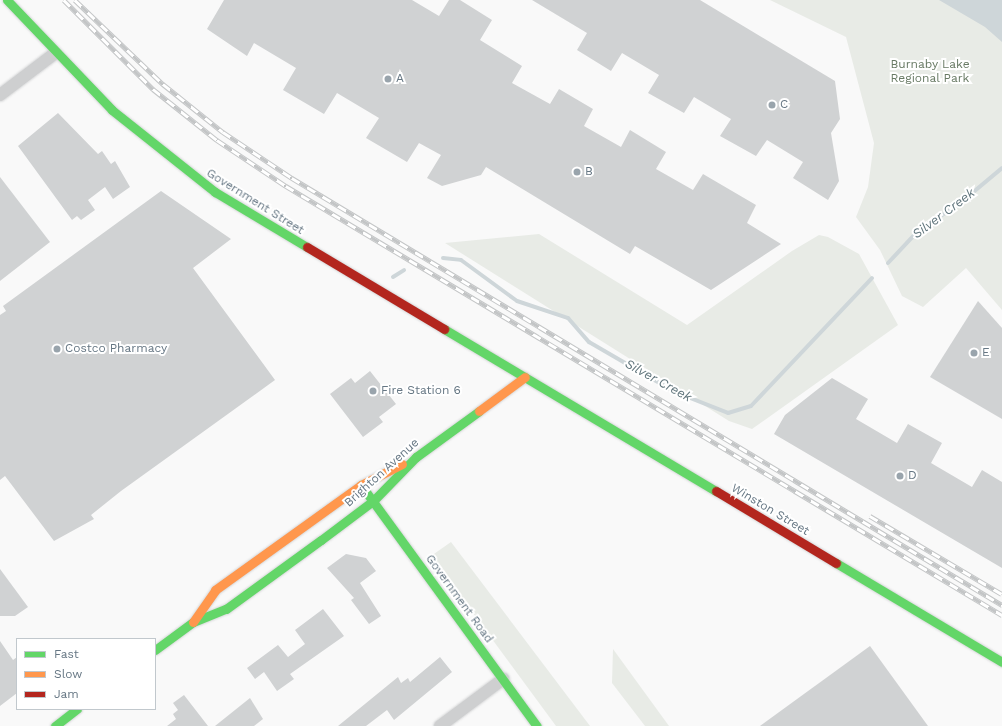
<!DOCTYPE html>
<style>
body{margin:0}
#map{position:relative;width:1002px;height:726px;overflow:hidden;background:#f9f9f9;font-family:"Work Sans",sans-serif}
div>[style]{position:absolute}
.green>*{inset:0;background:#e8ebe6}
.water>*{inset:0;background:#ced6d9}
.stream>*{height:4px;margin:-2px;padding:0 2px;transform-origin:2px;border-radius:2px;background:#ced6d9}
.building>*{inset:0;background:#d0d2d3}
.roads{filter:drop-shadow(0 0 1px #d5d6d7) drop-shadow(0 0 1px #d5d6d7)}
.street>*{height:12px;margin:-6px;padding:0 6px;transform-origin:6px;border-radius:6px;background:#cecfd0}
.fast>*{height:9px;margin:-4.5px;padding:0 4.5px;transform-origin:4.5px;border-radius:4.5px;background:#63d668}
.slow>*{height:9px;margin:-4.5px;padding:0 4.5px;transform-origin:4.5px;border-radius:4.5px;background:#ff974d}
.jam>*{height:9px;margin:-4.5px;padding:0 4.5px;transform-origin:4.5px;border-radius:4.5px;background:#b3261e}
.rail>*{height:4.5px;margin-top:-2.25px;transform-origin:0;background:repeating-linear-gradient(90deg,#fff 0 9px,#c3c5c6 0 18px);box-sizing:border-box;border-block:1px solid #c3c5c6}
.dots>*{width:11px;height:11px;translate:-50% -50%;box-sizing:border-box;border:2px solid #fff;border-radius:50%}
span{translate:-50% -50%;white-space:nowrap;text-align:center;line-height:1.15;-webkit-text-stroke:4px #fff;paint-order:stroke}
.park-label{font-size:12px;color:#687a64}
.poi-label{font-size:12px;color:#657683}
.left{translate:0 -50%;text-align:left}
.street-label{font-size:12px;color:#657683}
.water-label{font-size:13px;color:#60757c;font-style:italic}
.legend{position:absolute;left:16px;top:638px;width:140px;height:72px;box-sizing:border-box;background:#fff;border:1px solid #c1c8cd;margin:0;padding:5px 7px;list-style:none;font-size:12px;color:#657683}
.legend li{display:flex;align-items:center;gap:8px;height:20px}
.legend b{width:20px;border:1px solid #c1c8cd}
</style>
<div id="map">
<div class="green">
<i style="clip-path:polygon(770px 0,1002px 0,1002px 310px,966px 268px,923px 307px,902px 296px,880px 250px,856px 217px,868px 187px,874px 143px,846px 37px)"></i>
<i style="clip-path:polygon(539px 234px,687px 325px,792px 251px,819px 235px,828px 237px,859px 254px,898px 325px,752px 429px,729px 421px,445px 243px)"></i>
<i style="clip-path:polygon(451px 542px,590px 726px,556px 726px,431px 556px)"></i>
<i style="clip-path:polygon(613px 649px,669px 726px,645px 726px,612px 683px)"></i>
</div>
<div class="water">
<i style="clip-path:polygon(939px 0,1002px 0,1002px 42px,985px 27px)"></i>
</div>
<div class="stream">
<i style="left:443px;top:258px;width:18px;rotate:6deg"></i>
<i style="left:461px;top:260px;width:69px;rotate:36.2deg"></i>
<i style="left:517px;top:301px;width:54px;rotate:18.4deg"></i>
<i style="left:568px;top:318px;width:32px;rotate:49deg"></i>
<i style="left:589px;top:342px;width:99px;rotate:30.2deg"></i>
<i style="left:675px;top:392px;width:57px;rotate:21.6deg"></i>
<i style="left:728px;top:413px;width:24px;rotate:-17deg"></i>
<i style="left:751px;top:406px;width:176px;rotate:-46.6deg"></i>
<i style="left:888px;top:263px;width:45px;rotate:-46.8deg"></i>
<i style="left:919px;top:230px;width:48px;rotate:-33deg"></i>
<i style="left:959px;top:204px;width:56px;rotate:-39.9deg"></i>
<i style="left:393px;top:277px;width:13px;rotate:-32deg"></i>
</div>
<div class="building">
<i style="clip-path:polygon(224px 0,412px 0,439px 16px,449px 0,460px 0,492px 20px,480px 40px,522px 66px,512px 83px,550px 104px,559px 89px,593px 109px,584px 126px,621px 147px,630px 130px,666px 152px,656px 169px,693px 190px,703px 174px,756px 205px,747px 223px,781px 244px,711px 290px,635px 246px,630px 254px,486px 167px,481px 175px,442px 186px,427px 178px,441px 155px,419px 143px,407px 162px,366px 138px,379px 118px,337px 93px,324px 114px,283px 90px,296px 68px,254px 43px,247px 56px,207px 29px)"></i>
<i style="clip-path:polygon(532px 0,700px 0,835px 81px,840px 119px,831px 133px,839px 181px,828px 200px,793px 178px,803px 162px,767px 140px,756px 156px,720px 136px,731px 119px,694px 97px,684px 113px,648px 93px,659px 75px,622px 53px,611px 71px,577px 50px,587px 33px)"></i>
<i style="clip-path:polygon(58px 113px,98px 154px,102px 151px,111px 164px,115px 161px,130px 187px,113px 199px,105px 187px,88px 200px,95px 210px,81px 220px,77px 216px,72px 220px,18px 146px)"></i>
<i style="clip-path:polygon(0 177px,50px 242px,0 281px)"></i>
<i style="clip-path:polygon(161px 191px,231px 239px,193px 268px,275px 380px,121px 491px,91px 515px,94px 519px,54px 541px,5px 476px,0 480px,0 315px,6px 311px,3px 306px)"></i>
<i style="clip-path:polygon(978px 301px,1002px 328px,1002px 419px,930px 377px)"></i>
<i style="clip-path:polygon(370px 371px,396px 404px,379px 417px,383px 422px,363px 437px,330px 394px,351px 378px,355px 383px)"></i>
<i style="clip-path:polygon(832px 378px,868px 399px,856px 419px,897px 443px,908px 424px,942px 443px,931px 463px,972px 487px,982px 470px,1002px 482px,1002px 568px,774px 434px,785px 415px)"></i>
<i style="clip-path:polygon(346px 554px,366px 558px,376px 571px,360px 583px,381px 616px,369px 624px,351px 600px,354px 598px,327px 568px)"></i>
<i style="clip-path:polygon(0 569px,28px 607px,15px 616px,0 616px)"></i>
<i style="clip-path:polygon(323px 609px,344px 636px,290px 674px,294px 679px,277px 691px,264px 672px,255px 679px,247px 668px,278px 645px,288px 657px,305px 644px,295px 630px)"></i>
<i style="clip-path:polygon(0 641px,13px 660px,17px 657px,17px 693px,0 706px)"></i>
<i style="clip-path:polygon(870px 646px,928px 726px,760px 726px)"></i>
<i style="clip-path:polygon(440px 657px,452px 672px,394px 720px,387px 710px,366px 726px,338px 726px,398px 677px,401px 683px,408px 678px,410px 682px)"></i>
<i style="clip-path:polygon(184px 695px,208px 726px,167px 726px,176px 719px,173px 714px,178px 710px,173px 703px)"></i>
<i style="clip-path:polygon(250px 698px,263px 719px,254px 726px,215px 726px)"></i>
</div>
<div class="roads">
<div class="street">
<i style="left:0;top:95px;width:68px;rotate:-37.2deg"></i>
<i style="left:440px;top:726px;width:79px;rotate:-36.7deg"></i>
</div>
<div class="fast">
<i style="left:7px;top:0;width:152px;rotate:46.3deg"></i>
<i style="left:112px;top:110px;width:132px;rotate:38.5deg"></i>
<i style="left:215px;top:192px;width:107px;rotate:30.9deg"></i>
<i style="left:444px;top:329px;width:317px;rotate:30.8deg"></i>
<i style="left:361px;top:485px;width:298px;rotate:53.9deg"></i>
<i style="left:836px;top:563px;width:193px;rotate:30.8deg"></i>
<i style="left:155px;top:650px;width:47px;rotate:-36.4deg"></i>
<i style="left:193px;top:622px;width:35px;rotate:-22deg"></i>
<i style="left:226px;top:609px;width:117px;rotate:-36deg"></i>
<i style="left:321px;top:540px;width:65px;rotate:-36.9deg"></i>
<i style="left:373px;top:501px;width:62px;rotate:-45.7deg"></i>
<i style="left:416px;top:457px;width:78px;rotate:-36.1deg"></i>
<i style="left:55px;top:726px;width:28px;rotate:-38deg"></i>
</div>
<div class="slow">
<i style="left:479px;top:411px;width:57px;rotate:-36.5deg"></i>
<i style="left:193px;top:622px;width:39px;rotate:-55deg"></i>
<i style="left:215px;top:590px;width:180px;rotate:-35.7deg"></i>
<i style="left:361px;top:485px;width:46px;rotate:-27.1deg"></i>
</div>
<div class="jam">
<i style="left:307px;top:247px;width:160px;rotate:30.9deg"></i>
<i style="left:716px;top:491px;width:140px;rotate:31deg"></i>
</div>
</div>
<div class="rail">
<i style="left:64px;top:0;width:126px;rotate:45deg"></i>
<i style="left:153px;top:89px;width:82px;rotate:38.6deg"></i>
<i style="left:217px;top:140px;width:83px;rotate:33.7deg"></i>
<i style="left:286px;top:186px;width:835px;rotate:30.93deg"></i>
<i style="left:75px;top:0;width:122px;rotate:43.7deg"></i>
<i style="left:163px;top:84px;width:77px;rotate:38.7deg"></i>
<i style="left:223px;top:132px;width:83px;rotate:33.7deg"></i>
<i style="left:292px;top:178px;width:829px;rotate:31.02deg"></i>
<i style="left:870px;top:516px;width:153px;rotate:30.6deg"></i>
</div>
<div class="dots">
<i style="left:388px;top:79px;background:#99a4ac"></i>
<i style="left:772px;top:105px;background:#99a4ac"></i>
<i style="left:577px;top:172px;background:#99a4ac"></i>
<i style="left:57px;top:349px;background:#99a4ac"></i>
<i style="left:974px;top:353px;background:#99a4ac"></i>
<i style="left:373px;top:391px;background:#99a4ac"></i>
<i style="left:900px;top:476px;background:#99a4ac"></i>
</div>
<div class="park-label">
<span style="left:930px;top:72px">Burnaby Lake<br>Regional Park</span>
</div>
<div class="poi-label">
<span class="left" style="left:396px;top:79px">A</span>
<span class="left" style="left:780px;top:105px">C</span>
<span class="left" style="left:585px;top:172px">B</span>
<span class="left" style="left:65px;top:349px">Costco Pharmacy</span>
<span class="left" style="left:982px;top:353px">E</span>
<span class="left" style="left:381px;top:391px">Fire Station 6</span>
<span class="left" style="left:908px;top:476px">D</span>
</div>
<div class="street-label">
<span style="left:255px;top:202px;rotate:32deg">Government Street</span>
<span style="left:382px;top:473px;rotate:-42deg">Brighton Avenue</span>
<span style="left:770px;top:510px;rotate:31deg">Winston Street</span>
<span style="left:459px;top:599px;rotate:54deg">Government Road</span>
</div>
<div class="water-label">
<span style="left:944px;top:214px;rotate:-37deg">Silver Creek</span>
<span style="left:658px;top:381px;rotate:29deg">Silver Creek</span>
</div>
<ul class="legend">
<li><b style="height:5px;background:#63d668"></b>Fast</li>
<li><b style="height:5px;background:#ff974d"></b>Slow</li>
<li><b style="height:5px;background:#b3261e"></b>Jam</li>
</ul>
</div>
